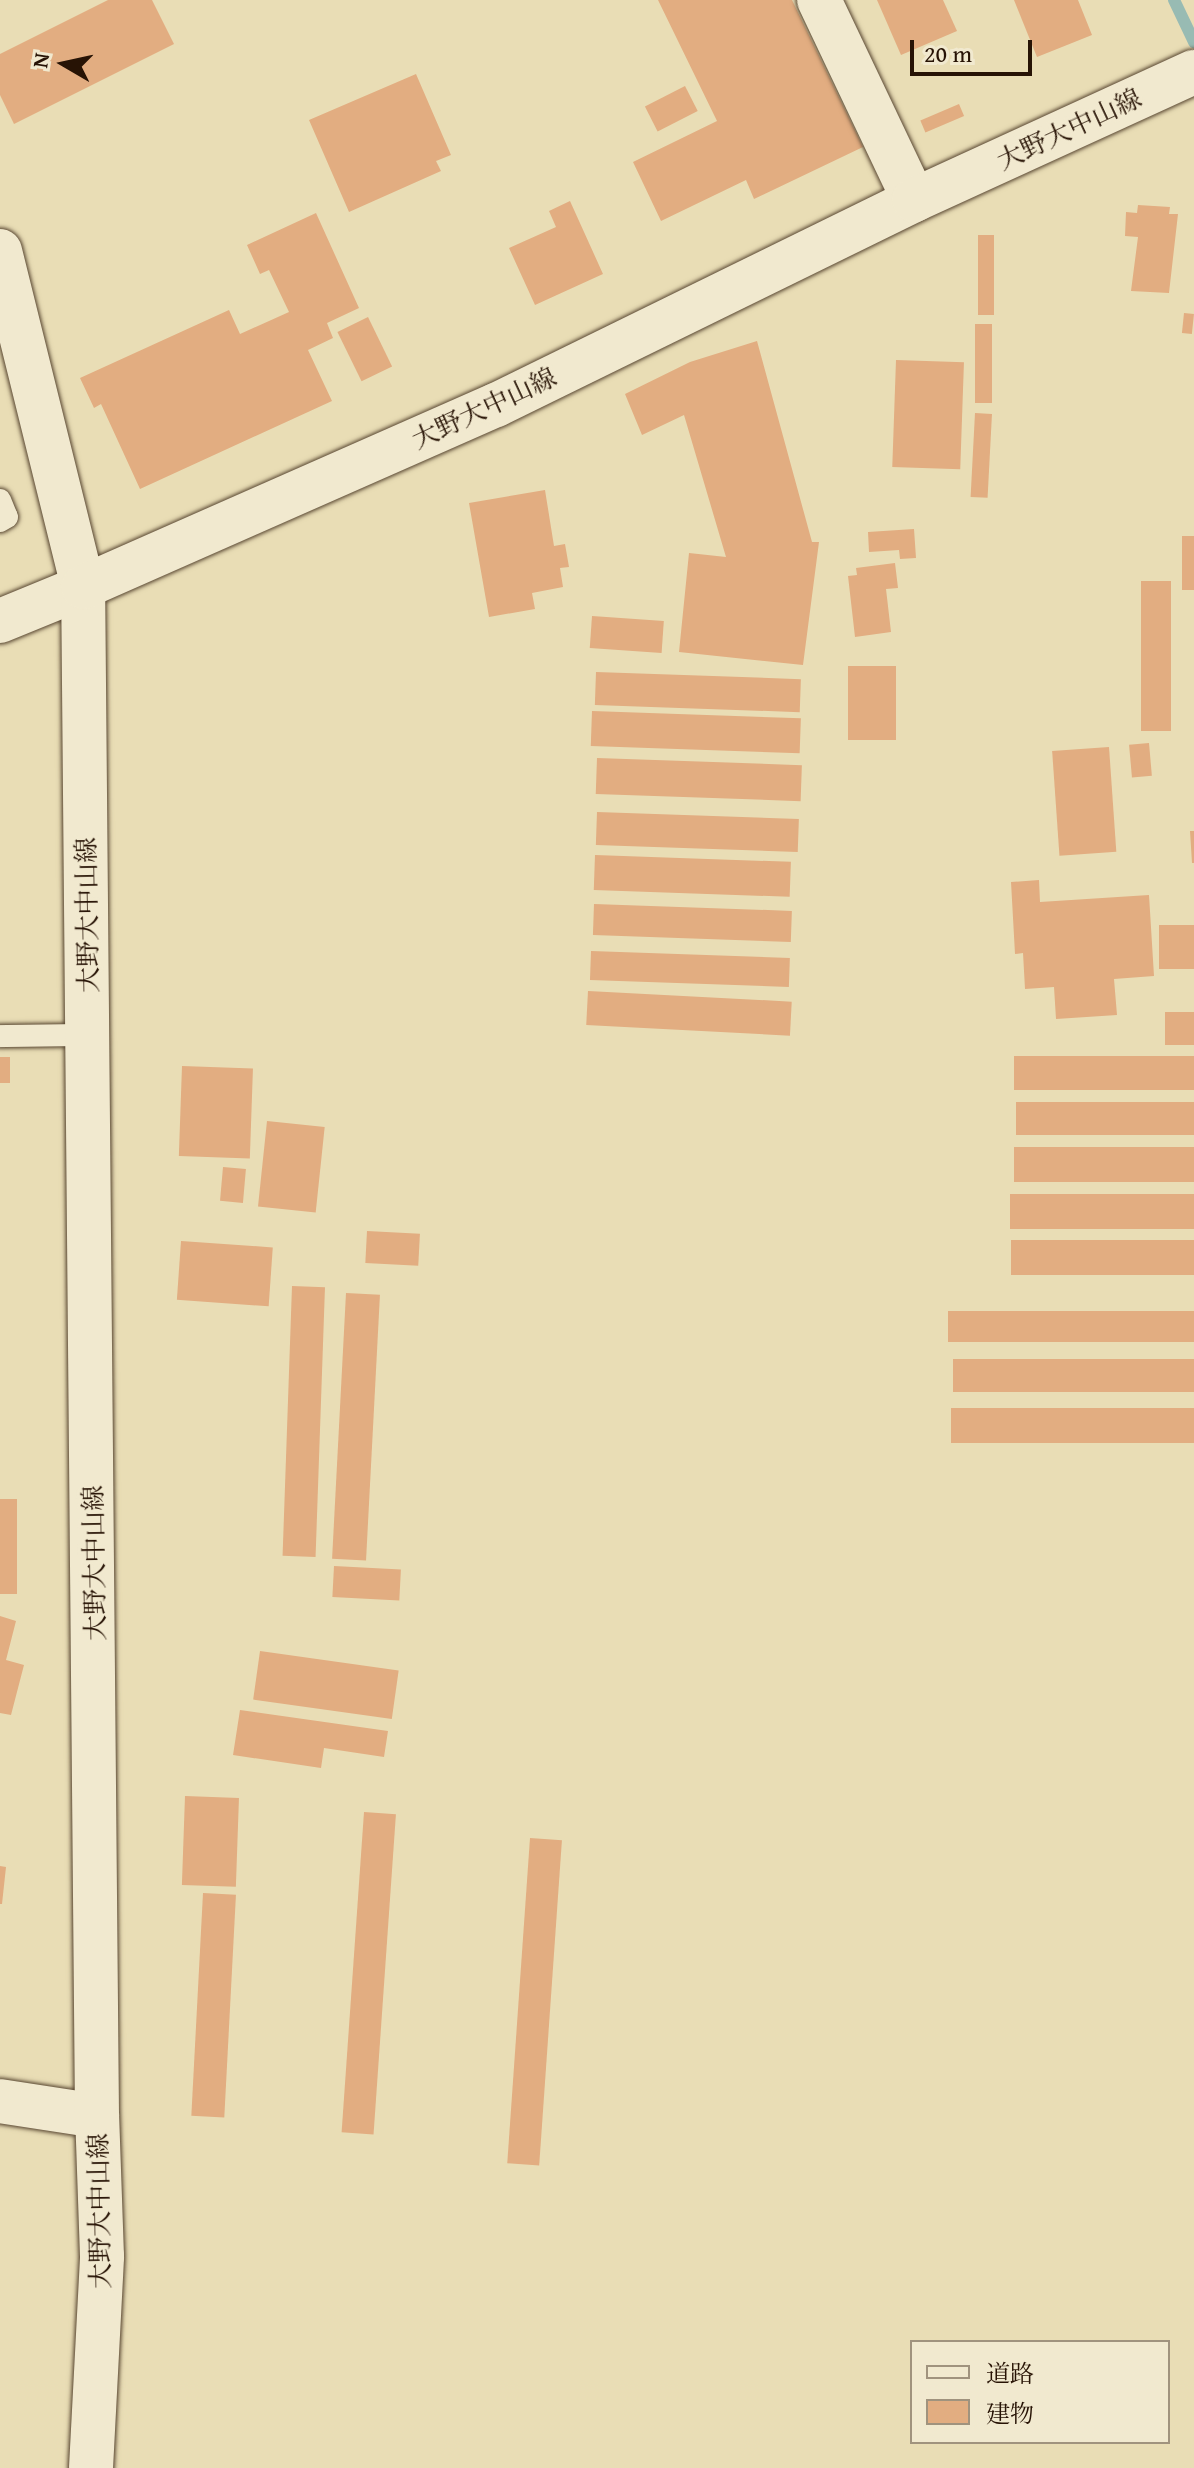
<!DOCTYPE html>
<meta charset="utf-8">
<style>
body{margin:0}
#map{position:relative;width:1194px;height:2468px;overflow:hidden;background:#e9ddb5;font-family:"Gentium Book Plus","Noto Serif JP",serif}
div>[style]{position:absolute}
.stream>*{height:12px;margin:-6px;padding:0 6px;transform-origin:6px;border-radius:6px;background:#98bbb3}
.building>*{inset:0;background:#e2ad81;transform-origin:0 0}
.roads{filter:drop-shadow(0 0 2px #584631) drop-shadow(0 0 2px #584631)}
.service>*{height:22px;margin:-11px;padding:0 11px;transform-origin:11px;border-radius:11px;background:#f1e9cf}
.minor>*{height:44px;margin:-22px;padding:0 22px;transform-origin:22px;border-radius:22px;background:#f1e9cf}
.tertiary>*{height:44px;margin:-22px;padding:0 22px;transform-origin:22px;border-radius:22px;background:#f1e9cf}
.secondary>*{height:44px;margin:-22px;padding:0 22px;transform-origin:22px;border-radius:22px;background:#f1e9cf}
span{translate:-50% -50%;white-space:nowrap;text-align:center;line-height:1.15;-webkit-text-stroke:6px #f1e9cf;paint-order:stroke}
.street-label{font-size:26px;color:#271305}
.legend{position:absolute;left:910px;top:2340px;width:260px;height:104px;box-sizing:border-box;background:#f1e9cf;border:2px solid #a0937e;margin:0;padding:10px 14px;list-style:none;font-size:24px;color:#271305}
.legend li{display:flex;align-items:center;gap:16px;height:40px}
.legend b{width:40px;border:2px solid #a0937e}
.north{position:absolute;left:24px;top:24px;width:80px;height:80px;-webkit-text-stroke:6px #f1e9cf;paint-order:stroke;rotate:279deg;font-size:22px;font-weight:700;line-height:32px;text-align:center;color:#271305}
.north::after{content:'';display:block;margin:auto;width:28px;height:36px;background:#271305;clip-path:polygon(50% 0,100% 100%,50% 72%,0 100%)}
.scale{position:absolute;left:910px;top:40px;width:122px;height:36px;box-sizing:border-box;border:4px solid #271305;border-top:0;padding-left:10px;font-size:24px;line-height:28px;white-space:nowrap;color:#271305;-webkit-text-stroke:6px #f1e9cf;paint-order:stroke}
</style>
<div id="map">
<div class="stream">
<i style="left:1174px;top:0;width:47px;rotate:64.5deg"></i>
</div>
<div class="building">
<i style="clip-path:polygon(108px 0,152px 0,174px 44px,14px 124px,0 95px,0 54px)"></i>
<i style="clip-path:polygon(658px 0,792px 0,863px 147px,754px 199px,746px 180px,661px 221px,633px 162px,717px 121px)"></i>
<i style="clip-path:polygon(877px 0,943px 0,957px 31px,901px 55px)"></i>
<i style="clip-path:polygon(1014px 0,1078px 0,1092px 35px,1037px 57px)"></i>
<i style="clip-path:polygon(416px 74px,451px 155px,436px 161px,441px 171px,349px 212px,309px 120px)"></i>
<i style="left:685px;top:86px;width:28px;height:45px;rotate:63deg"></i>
<i style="left:959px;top:104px;width:13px;height:42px;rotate:67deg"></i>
<i style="clip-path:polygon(570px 201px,603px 274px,535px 305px,509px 248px,556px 227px,549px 211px)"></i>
<i style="clip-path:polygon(1138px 205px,1170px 207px,1169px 214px,1178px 214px,1169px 293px,1131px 291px,1138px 237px,1125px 236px,1126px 212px,1137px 213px)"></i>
<i style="clip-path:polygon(316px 213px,359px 308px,327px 323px,333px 338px,308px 350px,332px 401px,140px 489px,101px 404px,94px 408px,80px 378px,229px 310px,240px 334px,289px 312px,269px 270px,260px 274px,247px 245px)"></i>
<i style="left:978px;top:235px;width:16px;height:80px"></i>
<i style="left:1184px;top:313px;width:10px;height:20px;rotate:6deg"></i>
<i style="left:368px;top:317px;width:55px;height:34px;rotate:64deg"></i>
<i style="left:975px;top:324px;width:17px;height:79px"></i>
<i style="clip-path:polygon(757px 341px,812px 542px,819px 542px,803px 665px,679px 652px,689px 553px,726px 557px,684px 415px,642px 435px,625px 394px,690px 362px)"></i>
<i style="left:896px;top:360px;width:68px;height:107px;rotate:2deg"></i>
<i style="left:975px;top:413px;width:17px;height:84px;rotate:3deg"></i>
<i style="clip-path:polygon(545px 490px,554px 546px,565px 544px,569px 567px,560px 568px,563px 587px,532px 593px,535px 609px,489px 617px,469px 503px)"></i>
<i style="clip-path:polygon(914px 529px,916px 558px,900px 559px,899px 550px,869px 552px,868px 532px)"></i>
<i style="left:1182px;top:536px;width:12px;height:54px"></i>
<i style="clip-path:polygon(895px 563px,898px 588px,886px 589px,891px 632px,855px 637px,848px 576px,857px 575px,856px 568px)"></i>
<i style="left:1141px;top:581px;width:30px;height:150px"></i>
<i style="left:592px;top:616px;width:72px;height:32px;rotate:4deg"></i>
<i style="left:848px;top:666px;width:48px;height:74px"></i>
<i style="left:596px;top:672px;width:205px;height:33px;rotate:2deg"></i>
<i style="left:592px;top:711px;width:209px;height:35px;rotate:2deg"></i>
<i style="left:1149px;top:743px;width:33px;height:20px;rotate:85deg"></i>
<i style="left:1109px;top:747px;width:105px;height:57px;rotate:86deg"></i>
<i style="left:597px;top:758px;width:205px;height:36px;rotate:2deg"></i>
<i style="left:597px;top:812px;width:202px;height:33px;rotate:2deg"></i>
<i style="clip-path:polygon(1190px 831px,1194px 831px,1194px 863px,1192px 863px)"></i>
<i style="left:595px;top:855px;width:196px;height:35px;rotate:2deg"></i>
<i style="clip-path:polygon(1039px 880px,1040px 902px,1149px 895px,1154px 976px,1114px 979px,1117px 1015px,1056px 1019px,1054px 987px,1025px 989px,1023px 953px,1015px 954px,1011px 882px)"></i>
<i style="left:594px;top:904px;width:198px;height:31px;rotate:2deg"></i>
<i style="left:1194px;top:925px;width:44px;height:35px;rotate:90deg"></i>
<i style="left:591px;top:951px;width:199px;height:29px;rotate:2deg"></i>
<i style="left:588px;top:991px;width:204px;height:34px;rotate:3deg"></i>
<i style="left:1165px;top:1012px;width:29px;height:33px"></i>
<i style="left:1194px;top:1056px;width:34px;height:180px;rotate:90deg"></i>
<i style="left:0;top:1057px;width:10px;height:26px"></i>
<i style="left:182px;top:1066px;width:71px;height:90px;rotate:2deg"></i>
<i style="left:1194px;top:1102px;width:33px;height:178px;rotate:90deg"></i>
<i style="left:267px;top:1121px;width:58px;height:86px;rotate:6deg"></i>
<i style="left:1194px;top:1147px;width:35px;height:180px;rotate:90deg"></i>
<i style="left:223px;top:1167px;width:23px;height:34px;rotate:5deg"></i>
<i style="left:1194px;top:1194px;width:35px;height:184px;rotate:90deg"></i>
<i style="left:367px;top:1231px;width:53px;height:32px;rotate:3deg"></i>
<i style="left:1194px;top:1240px;width:35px;height:183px;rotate:90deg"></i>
<i style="left:181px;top:1241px;width:92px;height:59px;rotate:4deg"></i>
<i style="left:292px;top:1286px;width:33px;height:270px;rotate:2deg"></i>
<i style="left:346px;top:1293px;width:34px;height:266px;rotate:3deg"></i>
<i style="left:1194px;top:1311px;width:31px;height:246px;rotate:90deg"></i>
<i style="left:1194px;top:1359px;width:33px;height:241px;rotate:90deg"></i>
<i style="left:1194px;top:1408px;width:35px;height:243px;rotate:90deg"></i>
<i style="left:0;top:1499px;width:17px;height:95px"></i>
<i style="left:334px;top:1566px;width:67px;height:31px;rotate:3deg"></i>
<i style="clip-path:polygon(0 1616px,16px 1621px,6px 1660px,24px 1665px,11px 1715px,0 1713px)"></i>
<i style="left:260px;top:1651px;width:140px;height:49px;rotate:8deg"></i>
<i style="clip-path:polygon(240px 1710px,388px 1731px,384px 1757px,324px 1748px,321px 1768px,233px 1755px)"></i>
<i style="left:185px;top:1796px;width:54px;height:89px;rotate:2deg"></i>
<i style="left:364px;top:1812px;width:32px;height:321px;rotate:4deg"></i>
<i style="left:530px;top:1838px;width:32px;height:326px;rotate:4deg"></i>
<i style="clip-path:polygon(0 1866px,6px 1867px,2px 1904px,0 1904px)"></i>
<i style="left:203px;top:1893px;width:33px;height:223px;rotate:3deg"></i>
</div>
<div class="roads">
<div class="service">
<i style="left:0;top:500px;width:18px;rotate:68deg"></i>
<i style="left:7px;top:517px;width:8px;rotate:150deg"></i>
<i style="left:0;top:1036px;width:88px;rotate:-0.7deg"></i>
</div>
<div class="minor">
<i style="left:819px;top:0;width:221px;rotate:64.6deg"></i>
<i style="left:0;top:251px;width:346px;rotate:76.1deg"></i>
<i style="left:0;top:2101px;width:98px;rotate:8.8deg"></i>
</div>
<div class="tertiary">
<i style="left:0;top:621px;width:90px;rotate:-22.3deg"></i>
</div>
<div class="secondary">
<i style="left:91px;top:2468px;width:212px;rotate:-87deg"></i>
<i style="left:102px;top:2256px;width:140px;rotate:-92deg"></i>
<i style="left:97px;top:2116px;width:1529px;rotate:-90.52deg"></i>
<i style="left:83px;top:587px;width:451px;rotate:-23.8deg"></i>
<i style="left:496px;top:405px;width:466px;rotate:-26.1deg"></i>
<i style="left:914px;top:200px;width:308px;rotate:-24.6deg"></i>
</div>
</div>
<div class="street-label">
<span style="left:1069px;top:129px;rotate:-25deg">大野大中山線</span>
<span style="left:484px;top:408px;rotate:-25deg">大野大中山線</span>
<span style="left:87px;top:915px;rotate:-91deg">大野大中山線</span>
<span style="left:94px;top:1563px;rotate:-91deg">大野大中山線</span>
<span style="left:99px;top:2211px;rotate:-91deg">大野大中山線</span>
</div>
<ul class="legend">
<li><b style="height:10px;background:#f1e9cf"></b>道路</li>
<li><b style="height:22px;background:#e2ad81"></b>建物</li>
</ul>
<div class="north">N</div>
<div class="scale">20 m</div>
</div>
